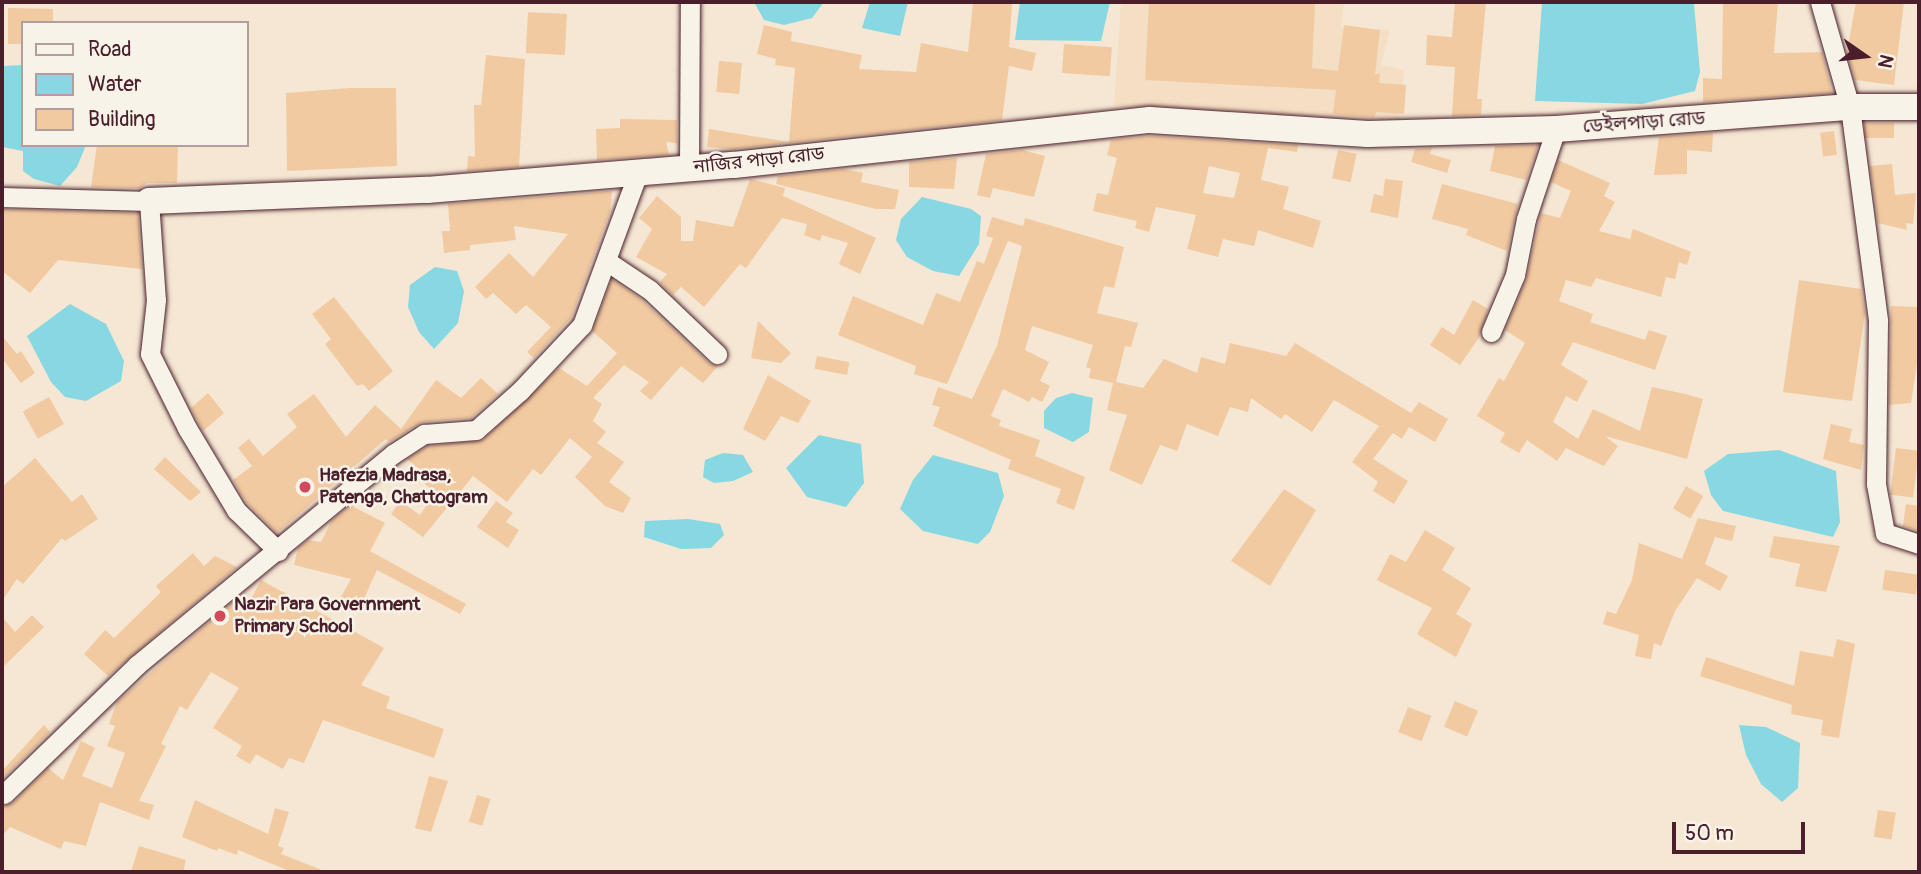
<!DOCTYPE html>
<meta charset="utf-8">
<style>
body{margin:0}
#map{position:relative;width:1921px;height:874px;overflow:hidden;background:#f5e7d3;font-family:Pangolin,"Noto Sans Bengali",sans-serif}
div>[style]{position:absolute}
.built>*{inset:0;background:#f4dec4}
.water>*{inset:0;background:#87d8e2}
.building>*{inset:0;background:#f1caa1;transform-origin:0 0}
.roads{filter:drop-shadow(0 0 2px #4a1f2b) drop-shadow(0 0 2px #4a1f2b)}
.minor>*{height:19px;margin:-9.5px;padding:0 9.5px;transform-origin:9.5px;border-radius:9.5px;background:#f7f3e8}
.secondary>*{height:26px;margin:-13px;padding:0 13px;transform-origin:13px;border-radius:13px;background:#f7f3e8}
.dots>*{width:19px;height:19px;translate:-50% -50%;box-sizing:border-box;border:4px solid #f7f3e8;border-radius:50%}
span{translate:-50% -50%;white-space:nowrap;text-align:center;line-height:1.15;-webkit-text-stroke:5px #f7f3e8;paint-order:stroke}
.street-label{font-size:19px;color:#4a1f2b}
.poi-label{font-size:19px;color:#4a1f2b;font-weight:700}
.left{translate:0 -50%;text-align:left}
.frame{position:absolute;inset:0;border:4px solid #4a1f2b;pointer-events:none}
.legend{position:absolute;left:21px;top:21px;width:228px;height:126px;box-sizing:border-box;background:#f7f3e8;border:2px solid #b29e9c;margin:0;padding:9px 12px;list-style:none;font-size:21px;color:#4a1f2b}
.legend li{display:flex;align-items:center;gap:14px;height:35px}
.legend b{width:35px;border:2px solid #b29e9c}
.north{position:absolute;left:1830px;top:21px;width:70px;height:70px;-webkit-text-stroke:5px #f7f3e8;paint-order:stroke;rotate:104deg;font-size:19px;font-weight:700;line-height:28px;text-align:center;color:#4a1f2b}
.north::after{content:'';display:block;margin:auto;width:24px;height:32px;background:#4a1f2b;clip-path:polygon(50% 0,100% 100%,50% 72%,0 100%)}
.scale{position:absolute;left:1672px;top:822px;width:133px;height:32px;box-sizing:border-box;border:4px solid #4a1f2b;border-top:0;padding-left:9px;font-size:21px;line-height:24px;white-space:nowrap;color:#4a1f2b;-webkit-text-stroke:5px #f7f3e8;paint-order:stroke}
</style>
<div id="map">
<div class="built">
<i style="clip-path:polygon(1121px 2px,1344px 2px,1341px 27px,1390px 30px,1381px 65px,1404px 70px,1399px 120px,1114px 106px)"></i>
</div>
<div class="water">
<i style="clip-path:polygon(754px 2px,824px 2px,812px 18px,784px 25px,764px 20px)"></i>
<i style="clip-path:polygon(870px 2px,908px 2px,900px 36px,862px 28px)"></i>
<i style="clip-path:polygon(1020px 2px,1110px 2px,1101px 41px,1015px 40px)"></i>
<i style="clip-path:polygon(1542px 2px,1694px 4px,1700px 72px,1695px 91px,1642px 104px,1535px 101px)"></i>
<i style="clip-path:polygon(23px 65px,23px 145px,86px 145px,77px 167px,60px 186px,34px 179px,23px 171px,23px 151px,2px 147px,2px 66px)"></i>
<i style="clip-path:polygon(922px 197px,971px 209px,981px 216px,979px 244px,959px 276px,933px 271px,907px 257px,896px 240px,901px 219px)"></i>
<i style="clip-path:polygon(435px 267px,457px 271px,464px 291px,458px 323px,434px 349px,419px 332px,408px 307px,410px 285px)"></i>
<i style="clip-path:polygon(70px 304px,106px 324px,124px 361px,121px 381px,86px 401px,65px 397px,51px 382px,27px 336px)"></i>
<i style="clip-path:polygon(1072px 393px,1093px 398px,1089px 432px,1073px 442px,1044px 428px,1044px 411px,1056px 398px)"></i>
<i style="clip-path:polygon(819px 435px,861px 444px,864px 483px,846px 507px,807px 497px,786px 468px)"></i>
<i style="clip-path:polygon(1779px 450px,1836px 471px,1840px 522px,1833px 537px,1723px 511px,1711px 495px,1704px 471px,1728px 454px)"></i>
<i style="clip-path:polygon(723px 453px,743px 455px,753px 472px,733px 481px,714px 483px,703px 477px,705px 460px)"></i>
<i style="clip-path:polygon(933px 455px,998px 473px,1004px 496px,990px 532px,978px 544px,923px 531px,900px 509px,913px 480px)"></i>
<i style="clip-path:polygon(688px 519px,720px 524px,724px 535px,711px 548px,681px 549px,644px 537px,645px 521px)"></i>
<i style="clip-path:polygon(1739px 725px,1766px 727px,1800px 743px,1798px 788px,1782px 802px,1761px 784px,1746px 755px)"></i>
</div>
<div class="building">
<i style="clip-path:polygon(973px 2px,1012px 4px,1009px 47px,1036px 53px,1032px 71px,1009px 66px,1002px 120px,733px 149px,707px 147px,709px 129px,789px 142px,795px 68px,775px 65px,776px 59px,757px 54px,764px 25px,792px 32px,791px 41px,862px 55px,859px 69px,916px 72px,921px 43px,968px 52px)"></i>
<i style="clip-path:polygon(1149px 2px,1315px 2px,1312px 68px,1338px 71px,1344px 25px,1380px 30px,1375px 74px,1380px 74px,1379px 83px,1406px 85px,1404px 114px,1376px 112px,1374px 118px,1333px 114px,1336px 90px,1145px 80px)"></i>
<i style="clip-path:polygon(1455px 2px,1486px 2px,1477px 99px,1482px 99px,1481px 115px,1452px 116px,1455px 67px,1426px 65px,1427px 35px,1452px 37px)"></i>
<i style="clip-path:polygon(1723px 2px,1778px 2px,1774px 53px,1822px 52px,1832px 93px,1703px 102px,1703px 78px,1722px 79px)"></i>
<i style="clip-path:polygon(1856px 2px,1904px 2px,1894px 85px,1855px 80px,1847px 52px)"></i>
<i style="clip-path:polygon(8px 8px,53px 9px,53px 23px,23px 23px,23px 44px,8px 44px)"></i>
<i style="left:528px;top:12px;width:39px;height:41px;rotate:3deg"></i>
<i style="left:1064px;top:44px;width:48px;height:29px;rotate:4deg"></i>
<i style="clip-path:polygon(486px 55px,525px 59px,519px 167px,467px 171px,468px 156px,475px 157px,474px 105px,481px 105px)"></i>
<i style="left:719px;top:61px;width:23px;height:31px;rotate:5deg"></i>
<i style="clip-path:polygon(350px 88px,396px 88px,397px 166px,287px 171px,286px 93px)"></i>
<i style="clip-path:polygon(620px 119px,677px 120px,677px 143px,666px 142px,669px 155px,597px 160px,596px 129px,620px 128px)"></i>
<i style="left:1864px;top:123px;width:30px;height:15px"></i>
<i style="left:1834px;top:131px;width:24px;height:14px;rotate:83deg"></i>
<i style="clip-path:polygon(1713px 133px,1712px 152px,1687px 150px,1687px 174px,1654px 175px,1659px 137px)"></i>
<i style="clip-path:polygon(evenodd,1150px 136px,1298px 145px,1297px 152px,1268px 148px,1261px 180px,1289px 187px,1283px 209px,1321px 221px,1313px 248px,1258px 230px,1254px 246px,1223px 239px,1218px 257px,1187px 249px,1196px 215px,1156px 207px,1149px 232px,1135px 228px,1137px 221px,1093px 211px,1097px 193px,1108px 195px,1117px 158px,1107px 155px,1111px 140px,1150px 136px,1209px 166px,1240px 173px,1234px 198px,1203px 193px,1209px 166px)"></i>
<i style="clip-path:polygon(97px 145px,178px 145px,177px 183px,147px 183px,140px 188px,91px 187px)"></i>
<i style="clip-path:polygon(1538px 145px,1526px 180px,1490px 171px,1495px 146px)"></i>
<i style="clip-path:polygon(1432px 148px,1430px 154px,1451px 160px,1447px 173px,1411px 162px,1415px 149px)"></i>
<i style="clip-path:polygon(1022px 150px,1045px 156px,1034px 197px,993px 188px,990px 198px,977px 195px,986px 154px)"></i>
<i style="left:1338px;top:150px;width:19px;height:29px;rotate:12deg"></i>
<i style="clip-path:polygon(957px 158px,954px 189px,909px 187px,909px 162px)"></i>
<i style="clip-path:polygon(1558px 160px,1610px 183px,1604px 196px,1615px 202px,1599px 231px,1630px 239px,1633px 229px,1691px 252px,1687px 265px,1679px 262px,1675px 279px,1666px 277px,1661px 297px,1596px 278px,1591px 287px,1566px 280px,1559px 301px,1593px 314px,1590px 322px,1645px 340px,1649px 330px,1667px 336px,1655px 370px,1573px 342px,1561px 365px,1588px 381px,1577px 402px,1566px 396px,1553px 422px,1578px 439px,1593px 409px,1640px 431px,1652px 387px,1685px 394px,1703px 399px,1687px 459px,1605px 436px,1618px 446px,1604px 466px,1566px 448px,1557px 461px,1527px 440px,1519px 453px,1500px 442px,1505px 433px,1477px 416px,1499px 378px,1504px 381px,1525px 343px,1505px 330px,1526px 280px,1541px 213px,1560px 218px,1571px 191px,1551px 182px)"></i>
<i style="clip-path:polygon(1892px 164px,1895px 195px,1916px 193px,1913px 224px,1906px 223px,1907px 230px,1878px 223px,1870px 166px)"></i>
<i style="clip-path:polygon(844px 169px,863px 173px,861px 182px,899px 190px,895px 209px,876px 209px,776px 184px,778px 176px)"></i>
<i style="clip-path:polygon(750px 179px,785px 188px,783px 196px,876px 238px,860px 274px,839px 264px,848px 243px,822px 235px,820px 241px,804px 235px,807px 224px,782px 218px,746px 268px,740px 264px,704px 307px,681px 287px,673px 295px,660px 282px,667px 274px,636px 257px,652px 229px,639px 218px,657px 196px,681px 217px,681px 241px,693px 241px,696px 220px,733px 227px)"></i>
<i style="clip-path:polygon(1385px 179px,1403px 181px,1398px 218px,1370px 212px,1374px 194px,1383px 196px)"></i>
<i style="clip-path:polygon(1442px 184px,1518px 204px,1507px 251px,1466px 235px,1468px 229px,1432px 219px)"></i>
<i style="clip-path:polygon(612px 191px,610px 212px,571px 318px,534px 358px,527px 352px,551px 327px,526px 305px,516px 314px,493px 293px,486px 299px,475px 287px,509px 253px,533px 277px,568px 234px,514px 226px,516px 240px,470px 245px,470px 250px,444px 253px,442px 231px,450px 231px,448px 204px)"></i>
<i style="clip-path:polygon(2px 209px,138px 213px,142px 269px,58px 260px,30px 293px,2px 271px)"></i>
<i style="clip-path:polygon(992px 217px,1023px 226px,1025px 218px,1124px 247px,1114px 288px,1104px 286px,1097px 313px,1138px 323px,1131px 347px,1125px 346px,1116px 382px,1143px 388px,1164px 359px,1197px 373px,1201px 357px,1225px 364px,1230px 343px,1286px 356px,1295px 343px,1411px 413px,1419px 402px,1448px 419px,1435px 442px,1409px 427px,1402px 439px,1393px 433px,1373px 459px,1408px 481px,1394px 504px,1373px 491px,1378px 482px,1352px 462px,1379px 426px,1334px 400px,1312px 432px,1285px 414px,1281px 419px,1251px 398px,1248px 412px,1230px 407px,1218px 436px,1187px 424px,1177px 451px,1160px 445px,1142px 485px,1109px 470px,1127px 415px,1107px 410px,1113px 383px,1089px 378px,1091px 369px,1086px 367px,1093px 345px,1032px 326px,1025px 350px,1049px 362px,1040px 381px,1050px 386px,1042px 402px,1032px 397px,1029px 402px,1003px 389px,991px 416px,1001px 420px,999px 426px,1040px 440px,1035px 456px,1085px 477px,1074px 510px,1056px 503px,1061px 489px,1008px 469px,1011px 460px,933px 426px,940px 407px,932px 405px,938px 387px,972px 399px,997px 346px,1022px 246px,1008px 241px,947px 384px,914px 374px,916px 366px,838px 335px,853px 296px,923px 325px,936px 293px,960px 302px,977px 261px,984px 264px,993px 238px,986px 236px)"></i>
<i style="clip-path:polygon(612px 279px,642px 300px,709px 363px,718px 366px,703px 383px,681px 366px,651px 400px,640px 391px,649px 382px,624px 365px,593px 398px,602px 404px,593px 421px,606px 432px,597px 443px,624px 462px,609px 482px,631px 498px,623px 513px,605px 506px,575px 477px,592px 457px,570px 438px,541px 475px,533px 469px,507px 502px,473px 476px,423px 537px,391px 514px,400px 501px,420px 515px,435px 493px,418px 477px,423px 472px,407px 459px,428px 446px,483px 440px,559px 368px,587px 386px,617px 353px,592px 331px)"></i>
<i style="clip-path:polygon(1799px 280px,1861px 289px,1865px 313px,1852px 401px,1783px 392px)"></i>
<i style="clip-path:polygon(334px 297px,393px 371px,369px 391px,363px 384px,357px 386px,325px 344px,331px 339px,312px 314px)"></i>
<i style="clip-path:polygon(1473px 300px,1488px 309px,1480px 336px,1460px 365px,1430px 345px,1442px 327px,1454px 335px)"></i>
<i style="clip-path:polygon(1891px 306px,1919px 307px,1919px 350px,1911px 403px,1889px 405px)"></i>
<i style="clip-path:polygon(758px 321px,791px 353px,781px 363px,751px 358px)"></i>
<i style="clip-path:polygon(2px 336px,17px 354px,21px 351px,35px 373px,21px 383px,2px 358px)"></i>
<i style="left:817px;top:356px;width:33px;height:13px;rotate:11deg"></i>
<i style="clip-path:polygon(768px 375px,811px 401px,798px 423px,781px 416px,765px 441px,743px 429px)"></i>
<i style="clip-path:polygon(481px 378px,498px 394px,471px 418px,422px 422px,389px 442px,386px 439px,277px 533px,246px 502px,233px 480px,252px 466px,238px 448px,249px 439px,263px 456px,297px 427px,287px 414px,314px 394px,346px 437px,375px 405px,401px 429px,436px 380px,461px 398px)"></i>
<i style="clip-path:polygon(208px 393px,224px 413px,203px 431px,191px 408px)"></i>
<i style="left:49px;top:397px;width:31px;height:30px;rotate:61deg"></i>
<i style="clip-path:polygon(1831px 424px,1852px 429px,1849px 442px,1864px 445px,1861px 470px,1823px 459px)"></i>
<i style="left:1896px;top:448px;width:23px;height:47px;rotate:7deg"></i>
<i style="clip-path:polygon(165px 457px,201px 492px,190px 501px,154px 469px)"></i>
<i style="clip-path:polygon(35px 458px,72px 502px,82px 494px,98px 519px,65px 541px,62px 538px,23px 584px,17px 579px,2px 601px,2px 487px)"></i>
<i style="left:1686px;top:486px;width:20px;height:26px;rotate:30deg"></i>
<i style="clip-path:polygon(1284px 489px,1316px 510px,1270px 586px,1231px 561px)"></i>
<i style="clip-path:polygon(496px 501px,513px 513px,506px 522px,519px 530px,508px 548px,477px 527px)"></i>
<i style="clip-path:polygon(1906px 504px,1919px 506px,1919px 531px,1903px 526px)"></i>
<i style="clip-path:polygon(350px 505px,385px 523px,370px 551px,466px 604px,460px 614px,377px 570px,358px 612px,335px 608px,351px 579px,294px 565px,298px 548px,308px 540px,321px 542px,332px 520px)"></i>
<i style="clip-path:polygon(1698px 518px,1736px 526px,1732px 541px,1715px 537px,1705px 564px,1728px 576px,1720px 591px,1697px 578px,1675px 611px,1661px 646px,1654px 643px,1651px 659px,1635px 656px,1639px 635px,1603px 624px,1607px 611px,1616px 614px,1632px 580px,1639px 543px,1682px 559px)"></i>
<i style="clip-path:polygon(1425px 530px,1455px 548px,1442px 570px,1471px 588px,1456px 614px,1472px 624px,1456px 657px,1417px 634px,1432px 608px,1377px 580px,1390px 554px,1406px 562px)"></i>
<i style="clip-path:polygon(1774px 536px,1840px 546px,1826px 592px,1795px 586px,1800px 564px,1769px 557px)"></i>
<i style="clip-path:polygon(193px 553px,204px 566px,215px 556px,237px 567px,108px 676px,84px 654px,105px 630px,114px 638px,161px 592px,156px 586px)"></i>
<i style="left:1885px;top:570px;width:34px;height:20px;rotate:8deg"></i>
<i style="clip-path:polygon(261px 580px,384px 648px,361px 685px,390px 697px,386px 708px,444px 729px,434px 758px,323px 720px,304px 763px,289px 758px,283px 769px,256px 754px,250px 764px,236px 756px,242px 746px,213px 728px,239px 688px,211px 672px,187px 710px,180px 706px,161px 744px,166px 746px,139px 801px,154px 805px,149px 820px,100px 802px,86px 846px,64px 841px,61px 849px,10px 827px,2px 836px,2px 806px,13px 803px,48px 768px,63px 780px,81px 741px,95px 748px,82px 776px,112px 788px,125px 753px,107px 746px,115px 726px,109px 724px,117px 702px,232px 602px,243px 614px)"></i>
<i style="clip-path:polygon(32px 615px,44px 627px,2px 668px,2px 617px,15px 632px)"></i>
<i style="clip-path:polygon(1837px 639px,1855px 644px,1839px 738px,1821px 735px,1823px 720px,1791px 714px,1792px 705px,1700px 676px,1706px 657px,1794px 686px,1800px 651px,1833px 657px)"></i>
<i style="left:1455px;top:701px;width:25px;height:28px;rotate:23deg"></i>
<i style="left:1408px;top:707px;width:25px;height:27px;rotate:21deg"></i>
<i style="clip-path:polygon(44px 725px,50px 732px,2px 779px,2px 771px)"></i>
<i style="clip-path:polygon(429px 776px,448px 781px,431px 832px,415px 828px)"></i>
<i style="left:477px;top:795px;width:14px;height:28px;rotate:17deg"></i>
<i style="clip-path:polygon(195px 800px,268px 834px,275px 808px,289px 812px,278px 846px,284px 848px,281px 854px,327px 872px,292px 872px,238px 850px,237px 855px,218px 848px,217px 851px,182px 837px)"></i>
<i style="left:1878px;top:810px;width:18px;height:27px;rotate:9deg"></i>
<i style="clip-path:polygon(139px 846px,186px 860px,183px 872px,131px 872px)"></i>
</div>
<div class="roads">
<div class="minor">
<i style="left:1820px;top:2px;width:109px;rotate:74.1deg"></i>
<i style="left:1850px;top:107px;width:216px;rotate:82.5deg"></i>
<i style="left:1878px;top:321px;width:163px;rotate:90.7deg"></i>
<i style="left:1876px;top:484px;width:50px;rotate:79.6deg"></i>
<i style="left:1885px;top:533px;width:36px;rotate:18deg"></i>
<i style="left:689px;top:169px;width:167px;rotate:-89.7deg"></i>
<i style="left:2px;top:197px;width:147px;rotate:1.6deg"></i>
<i style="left:149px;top:201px;width:99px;rotate:86deg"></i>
<i style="left:156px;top:300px;width:54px;rotate:96.3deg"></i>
<i style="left:150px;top:354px;width:83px;rotate:63.4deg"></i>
<i style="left:187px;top:428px;width:96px;rotate:59.1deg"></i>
<i style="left:236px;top:510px;width:59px;rotate:44.3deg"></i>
<i style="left:608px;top:262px;width:50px;rotate:33.7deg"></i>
<i style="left:650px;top:290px;width:93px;rotate:43.7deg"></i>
<i style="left:1491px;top:332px;width:62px;rotate:-67.2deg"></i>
<i style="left:1515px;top:275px;width:57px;rotate:-78.9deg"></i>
<i style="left:1526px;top:219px;width:95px;rotate:-71.6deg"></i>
<i style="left:4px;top:794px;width:185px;rotate:-44.1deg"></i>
<i style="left:137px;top:665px;width:332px;rotate:-39.5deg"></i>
<i style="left:393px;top:454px;width:37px;rotate:-33deg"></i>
<i style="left:424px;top:434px;width:52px;rotate:-4.4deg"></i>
<i style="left:476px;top:430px;width:59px;rotate:-41.6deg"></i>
<i style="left:520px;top:391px;width:91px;rotate:-46.8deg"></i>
<i style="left:582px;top:325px;width:162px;rotate:-69.8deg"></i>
</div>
<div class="secondary">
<i style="left:149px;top:201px;width:278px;rotate:-2.3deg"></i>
<i style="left:427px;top:190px;width:308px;rotate:-4.7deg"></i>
<i style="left:734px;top:165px;width:418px;rotate:-6.2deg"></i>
<i style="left:1150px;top:120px;width:218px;rotate:3.7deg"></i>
<i style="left:1368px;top:134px;width:188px;rotate:-1.5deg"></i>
<i style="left:1556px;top:129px;width:295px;rotate:-4.3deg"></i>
<i style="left:1850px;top:107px;width:69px"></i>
</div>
</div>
<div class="dots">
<i style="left:305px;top:487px;background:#d1495b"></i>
<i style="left:220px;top:616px;background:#d1495b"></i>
</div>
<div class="street-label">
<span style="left:1644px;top:123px;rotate:-4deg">ডেইলপাড়া রোড</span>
<span style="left:759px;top:161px;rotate:-6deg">নাজির পাড়া রোড</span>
</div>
<div class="poi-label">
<span class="left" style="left:319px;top:487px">Hafezia Madrasa,<br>Patenga, Chattogram</span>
<span class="left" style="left:234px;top:616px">Nazir Para Government<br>Primary School</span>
</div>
<div class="frame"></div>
<ul class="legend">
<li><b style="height:9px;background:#f7f3e8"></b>Road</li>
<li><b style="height:19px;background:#87d8e2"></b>Water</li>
<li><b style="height:19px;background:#f1caa1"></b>Building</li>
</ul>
<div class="north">N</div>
<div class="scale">50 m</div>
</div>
